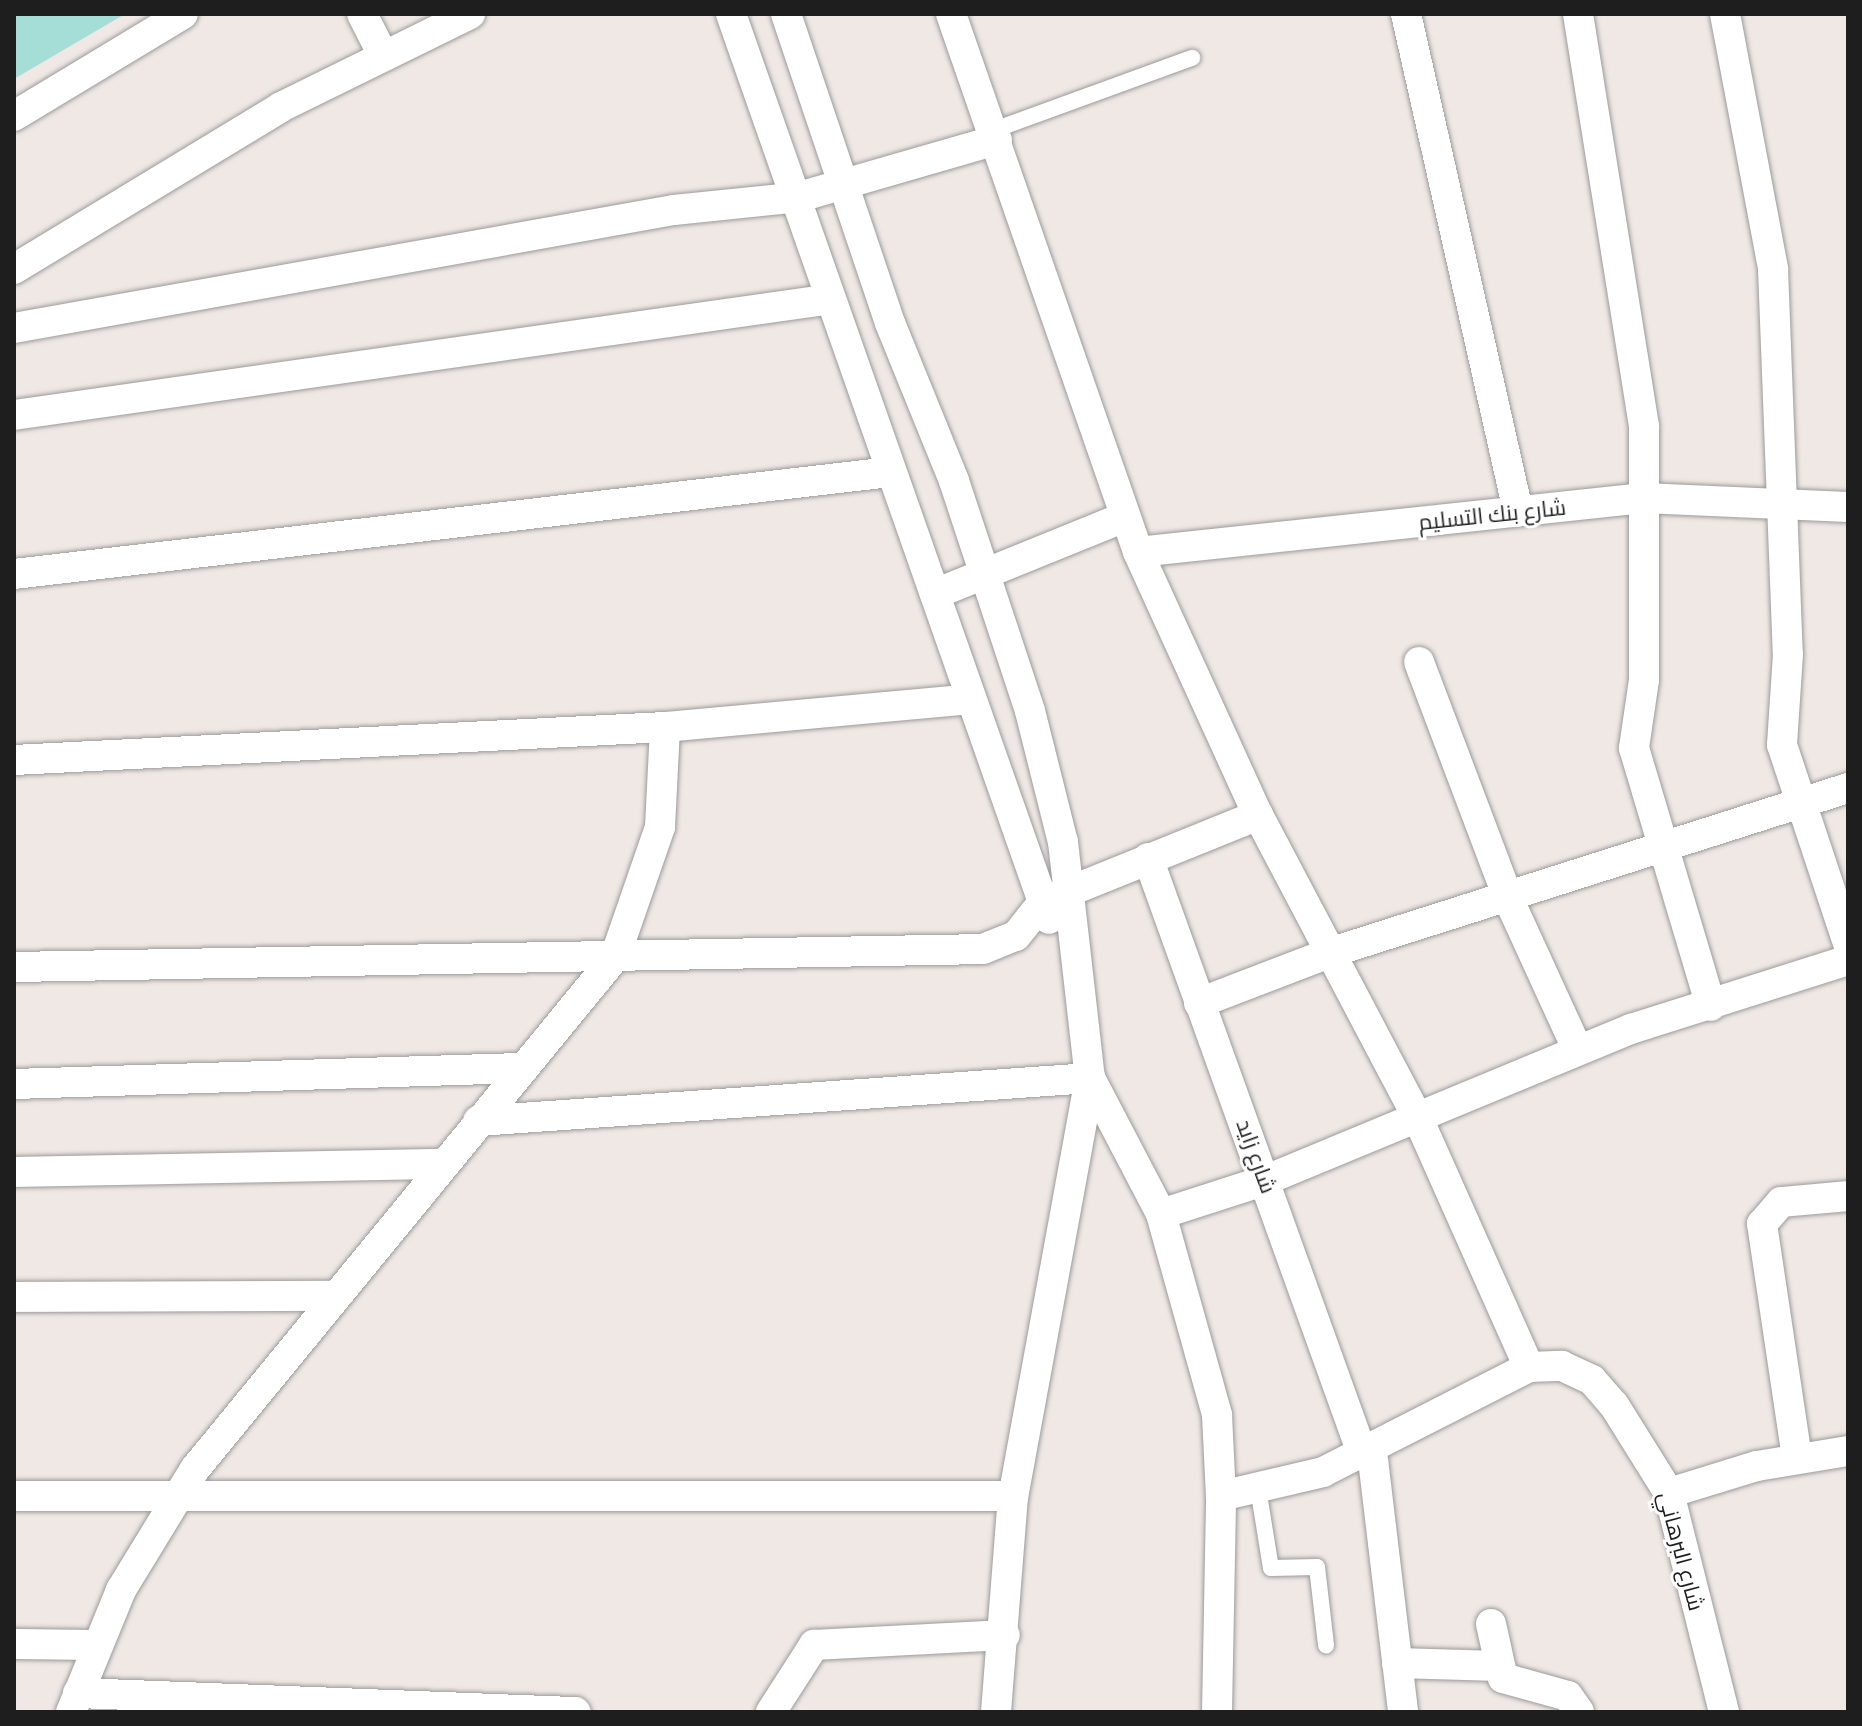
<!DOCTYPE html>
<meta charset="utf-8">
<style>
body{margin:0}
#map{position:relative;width:1862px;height:1726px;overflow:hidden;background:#efe8e4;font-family:Ubuntu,Cairo,sans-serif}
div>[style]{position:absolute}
.water>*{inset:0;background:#a4ded7}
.roads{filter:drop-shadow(0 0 2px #9b9b9b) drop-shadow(0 0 2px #9b9b9b)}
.service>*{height:16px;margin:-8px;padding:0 8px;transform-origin:8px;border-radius:8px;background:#fff}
.minor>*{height:30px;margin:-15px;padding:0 15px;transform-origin:15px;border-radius:15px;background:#fff}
span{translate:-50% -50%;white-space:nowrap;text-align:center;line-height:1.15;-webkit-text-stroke:6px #fff;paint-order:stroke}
.street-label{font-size:22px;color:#1e1e1e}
.frame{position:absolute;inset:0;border:16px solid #1e1e1e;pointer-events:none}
</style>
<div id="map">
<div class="water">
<i style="clip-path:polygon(14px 14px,125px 14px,14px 79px)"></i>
</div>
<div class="roads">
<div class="service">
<i style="left:994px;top:130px;width:211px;rotate:-20deg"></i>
<i style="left:1258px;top:1488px;width:81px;rotate:80.8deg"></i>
<i style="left:1271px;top:1568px;width:46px;rotate:-1.2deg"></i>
<i style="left:1317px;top:1567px;width:79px;rotate:83.4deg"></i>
</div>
<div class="minor">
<i style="left:362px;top:14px;width:46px;rotate:62.9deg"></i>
<i style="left:731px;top:14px;width:959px;rotate:70.64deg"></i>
<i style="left:786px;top:14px;width:326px;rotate:71.4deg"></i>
<i style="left:890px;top:323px;width:170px;rotate:67.9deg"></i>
<i style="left:954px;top:481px;width:242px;rotate:71.7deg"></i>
<i style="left:1030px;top:711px;width:135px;rotate:75.9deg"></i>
<i style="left:1063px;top:842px;width:238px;rotate:83.5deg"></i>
<i style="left:1090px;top:1078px;width:425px;rotate:100.4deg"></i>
<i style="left:1013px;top:1496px;width:217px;rotate:94.5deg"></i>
<i style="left:951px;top:14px;width:570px;rotate:70.83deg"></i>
<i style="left:1138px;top:552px;width:289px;rotate:65.5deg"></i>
<i style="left:1258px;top:815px;width:340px;rotate:62.2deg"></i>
<i style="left:1417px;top:1116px;width:275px;rotate:66deg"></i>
<i style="left:1406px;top:14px;width:509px;rotate:77.3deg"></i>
<i style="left:1578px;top:14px;width:417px;rotate:80.9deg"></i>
<i style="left:1644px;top:426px;width:254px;rotate:90deg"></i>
<i style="left:1644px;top:680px;width:69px;rotate:98.4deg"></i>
<i style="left:1634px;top:748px;width:269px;rotate:73.4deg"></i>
<i style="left:1725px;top:14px;width:259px;rotate:79.3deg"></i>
<i style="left:1773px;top:269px;width:385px;rotate:87.8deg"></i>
<i style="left:1788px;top:654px;width:91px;rotate:93.8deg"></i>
<i style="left:1782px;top:745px;width:209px;rotate:71.6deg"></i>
<i style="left:14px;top:116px;width:197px;rotate:-31.1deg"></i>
<i style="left:14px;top:269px;width:312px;rotate:-31.2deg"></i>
<i style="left:281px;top:107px;width:211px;rotate:-26.2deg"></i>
<i style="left:14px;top:328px;width:670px;rotate:-10.14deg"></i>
<i style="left:674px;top:210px;width:126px;rotate:-5.9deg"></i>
<i style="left:799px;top:197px;width:206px;rotate:-16.1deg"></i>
<i style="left:14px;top:415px;width:825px;rotate:-8.08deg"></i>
<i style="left:1138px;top:552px;width:508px;rotate:-6.1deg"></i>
<i style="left:1643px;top:498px;width:205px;rotate:2.5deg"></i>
<i style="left:14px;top:574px;width:882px;rotate:-6.64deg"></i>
<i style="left:935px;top:594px;width:205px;rotate:-22.1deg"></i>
<i style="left:1419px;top:662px;width:252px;rotate:69.3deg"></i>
<i style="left:1508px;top:898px;width:166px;rotate:65.4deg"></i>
<i style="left:14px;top:760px;width:652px;rotate:-2.9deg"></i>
<i style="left:665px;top:727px;width:306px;rotate:-5.2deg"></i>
<i style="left:1148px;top:858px;width:635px;rotate:70.22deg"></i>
<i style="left:14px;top:967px;width:969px;rotate:-1.06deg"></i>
<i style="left:983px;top:949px;width:35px;rotate:-22deg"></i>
<i style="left:1016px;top:936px;width:43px;rotate:-51.5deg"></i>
<i style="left:1043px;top:902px;width:232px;rotate:-22deg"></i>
<i style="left:1199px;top:1003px;width:139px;rotate:-21deg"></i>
<i style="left:1329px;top:953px;width:545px;rotate:-17.64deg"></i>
<i style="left:14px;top:1084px;width:505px;rotate:-1.81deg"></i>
<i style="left:478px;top:1121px;width:614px;rotate:-4.02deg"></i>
<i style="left:1090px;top:1078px;width:153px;rotate:62.4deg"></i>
<i style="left:1161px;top:1214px;width:209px;rotate:74.4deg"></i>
<i style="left:1217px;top:1415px;width:81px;rotate:87.2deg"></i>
<i style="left:1221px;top:1496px;width:105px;rotate:-13.2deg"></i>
<i style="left:1323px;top:1472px;width:231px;rotate:-27deg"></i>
<i style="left:1529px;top:1367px;width:33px;rotate:-2deg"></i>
<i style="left:1562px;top:1366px;width:33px;rotate:25deg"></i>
<i style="left:1592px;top:1380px;width:33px;rotate:49deg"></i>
<i style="left:1614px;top:1405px;width:104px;rotate:58deg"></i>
<i style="left:1669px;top:1493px;width:226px;rotate:75.9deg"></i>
<i style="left:14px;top:1172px;width:430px;rotate:-1.1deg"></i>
<i style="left:1161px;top:1214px;width:110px;rotate:-17.9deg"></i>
<i style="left:1266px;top:1180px;width:395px;rotate:-22.5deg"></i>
<i style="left:1631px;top:1029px;width:228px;rotate:-17.6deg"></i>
<i style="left:14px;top:1297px;width:320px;rotate:-0.2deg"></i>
<i style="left:1372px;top:1451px;width:263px;rotate:83.2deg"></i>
<i style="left:1797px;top:1458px;width:237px;rotate:-98.5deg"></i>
<i style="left:1762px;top:1224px;width:29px;rotate:-49deg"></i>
<i style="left:1781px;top:1202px;width:67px;rotate:-5.1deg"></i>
<i style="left:1669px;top:1493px;width:92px;rotate:-17.1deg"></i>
<i style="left:1757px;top:1466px;width:92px;rotate:-9.4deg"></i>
<i style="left:14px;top:1496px;width:999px"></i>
<i style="left:1491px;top:1624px;width:55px;rotate:77.5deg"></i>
<i style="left:1503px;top:1678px;width:67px;rotate:15.5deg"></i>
<i style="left:1568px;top:1696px;width:19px;rotate:55deg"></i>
<i style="left:14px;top:1644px;width:82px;rotate:0.7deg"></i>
<i style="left:1397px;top:1663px;width:102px;rotate:1.7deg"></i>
<i style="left:78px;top:1693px;width:498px;rotate:2.2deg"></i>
<i style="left:71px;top:1712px;width:132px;rotate:-67.7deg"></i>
<i style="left:121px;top:1590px;width:142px;rotate:-58.6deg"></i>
<i style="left:195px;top:1469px;width:662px;rotate:-50.64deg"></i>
<i style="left:615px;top:957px;width:138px;rotate:-70.9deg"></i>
<i style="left:660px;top:827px;width:100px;rotate:-87.1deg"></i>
<i style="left:771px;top:1712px;width:80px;rotate:-57.3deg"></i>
<i style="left:814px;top:1645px;width:191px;rotate:-3deg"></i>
<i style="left:1217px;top:1712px;width:216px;rotate:-88.9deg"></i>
</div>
</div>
<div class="street-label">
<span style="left:1492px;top:514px;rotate:-6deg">شارع بنك التسليم</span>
<span style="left:1257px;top:1156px;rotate:70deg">شارع زايد</span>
<span style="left:1682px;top:1551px;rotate:75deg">شارع البرهاني</span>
</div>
<div class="frame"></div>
</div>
